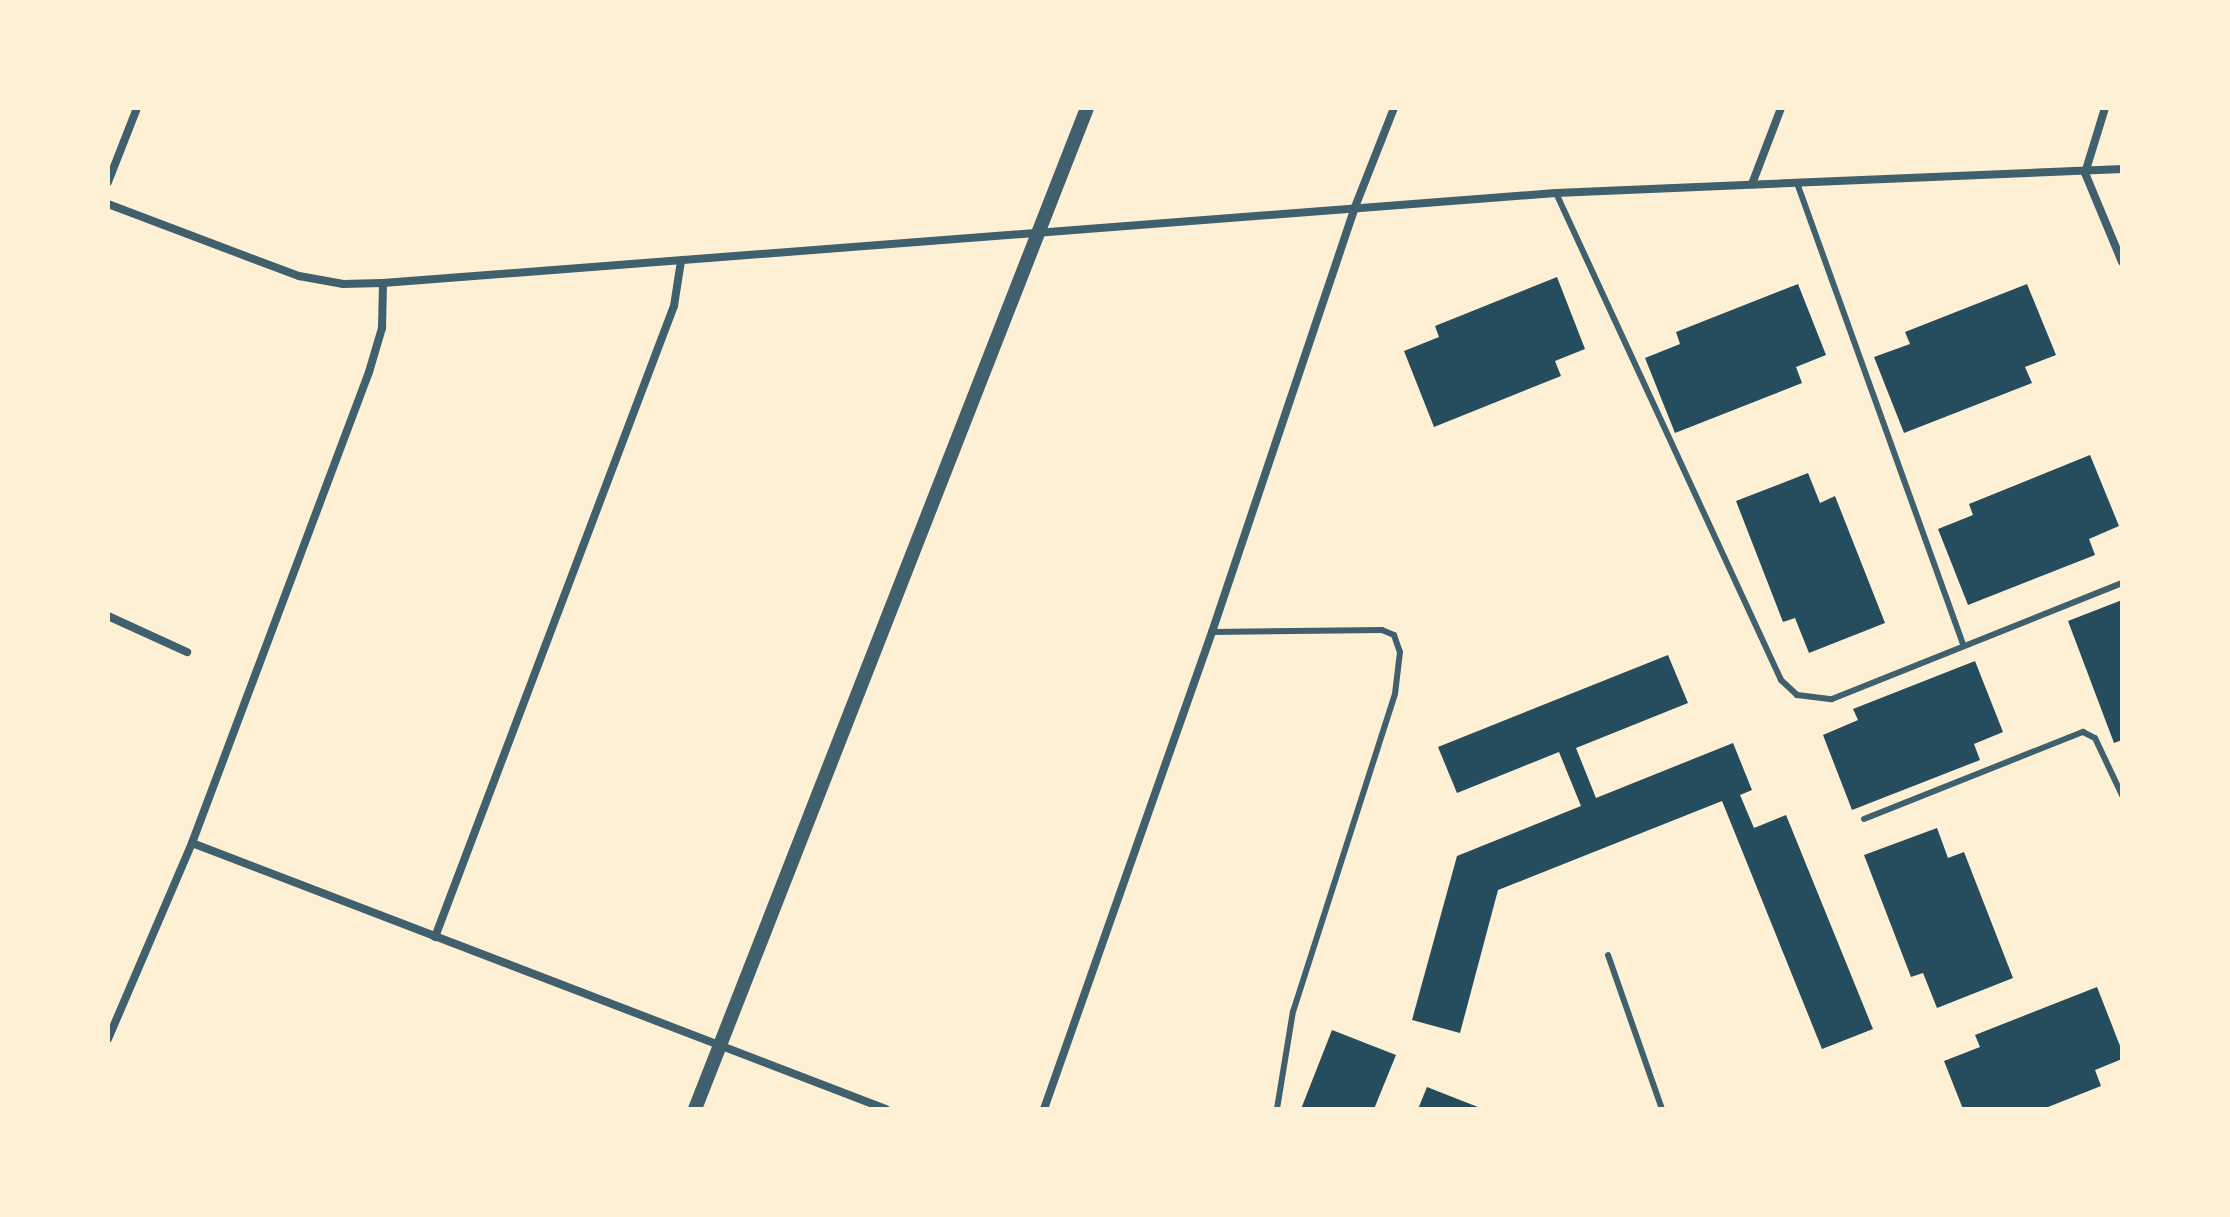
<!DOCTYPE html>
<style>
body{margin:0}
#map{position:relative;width:2230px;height:1217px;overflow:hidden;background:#fdf0d5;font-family:Overpass,sans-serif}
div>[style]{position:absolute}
.building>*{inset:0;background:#264d5e}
.service>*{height:6px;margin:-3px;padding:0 3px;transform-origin:3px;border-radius:3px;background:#3f606c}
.minor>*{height:8px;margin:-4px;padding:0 4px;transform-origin:4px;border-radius:4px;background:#3f606c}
.tertiary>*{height:14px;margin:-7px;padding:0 7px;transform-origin:7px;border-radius:7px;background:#3f606c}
span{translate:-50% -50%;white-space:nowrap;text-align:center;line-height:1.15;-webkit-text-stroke:6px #fdf0d5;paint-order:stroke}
.frame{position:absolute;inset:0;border:110px solid #fdf0d5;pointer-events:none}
</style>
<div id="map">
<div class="building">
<i style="clip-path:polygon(1557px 277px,1585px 349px,1555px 361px,1561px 376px,1434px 427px,1404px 351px,1439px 337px,1435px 326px)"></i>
<i style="clip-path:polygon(1798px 284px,1826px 355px,1796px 367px,1802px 383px,1675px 433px,1645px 358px,1680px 344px,1676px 332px)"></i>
<i style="clip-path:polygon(2027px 284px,2056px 355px,2025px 367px,2032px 383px,1904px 433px,1874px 357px,1910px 344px,1905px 332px)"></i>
<i style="clip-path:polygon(2090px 455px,2119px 526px,2089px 539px,2095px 555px,1968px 605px,1938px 529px,1973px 515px,1969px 504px)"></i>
<i style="clip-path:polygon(1808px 473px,1820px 503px,1835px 496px,1885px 623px,1809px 653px,1795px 618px,1783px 622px,1736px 501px)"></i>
<i style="clip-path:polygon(2122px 600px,2122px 740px,2114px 743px,2068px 621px)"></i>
<i style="clip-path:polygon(1668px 655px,1688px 703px,1576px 748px,1596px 798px,1733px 743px,1752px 790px,1740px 795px,1754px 828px,1786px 815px,1873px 1029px,1822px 1049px,1722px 801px,1498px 890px,1460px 1033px,1412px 1020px,1457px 856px,1581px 806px,1559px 752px,1457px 793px,1438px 747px)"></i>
<i style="clip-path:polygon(1975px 661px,2003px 732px,1974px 744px,1980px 760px,1852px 810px,1823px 735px,1858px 720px,1853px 709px)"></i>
<i style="clip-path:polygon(1937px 828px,1948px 858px,1964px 852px,2013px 978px,1937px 1008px,1923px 973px,1911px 977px,1864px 855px)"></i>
<i style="clip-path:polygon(2097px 987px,2122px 1051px,2122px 1059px,2095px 1070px,2101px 1086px,2043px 1109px,1963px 1109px,1944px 1061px,1980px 1047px,1975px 1035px)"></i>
<i style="clip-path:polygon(1332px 1030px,1396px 1055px,1374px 1109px,1301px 1109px)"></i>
<i style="clip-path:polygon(1427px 1087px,1483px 1109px,1418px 1109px)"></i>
</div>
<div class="service">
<i style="left:1797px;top:183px;width:491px;rotate:70.2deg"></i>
<i style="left:1556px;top:193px;width:536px;rotate:65.2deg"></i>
<i style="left:1781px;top:680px;width:22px;rotate:43deg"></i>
<i style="left:1797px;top:695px;width:35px;rotate:7deg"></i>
<i style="left:1832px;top:699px;width:312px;rotate:-21.8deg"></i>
<i style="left:1212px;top:632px;width:170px;rotate:-0.7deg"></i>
<i style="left:1382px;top:630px;width:13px;rotate:23deg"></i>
<i style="left:1394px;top:635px;width:18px;rotate:71deg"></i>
<i style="left:1400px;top:652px;width:42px;rotate:96.8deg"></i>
<i style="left:1395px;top:694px;width:333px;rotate:107.8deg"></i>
<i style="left:1293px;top:1011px;width:99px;rotate:99.3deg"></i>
<i style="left:1864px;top:819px;width:236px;rotate:-21.7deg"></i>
<i style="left:2083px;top:732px;width:13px;rotate:27deg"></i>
<i style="left:2095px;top:738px;width:63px;rotate:64.7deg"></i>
<i style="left:1608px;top:955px;width:163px;rotate:70.7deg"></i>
</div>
<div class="minor">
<i style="left:2105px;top:108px;width:68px;rotate:107.1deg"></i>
<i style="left:2085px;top:173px;width:96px;rotate:67.4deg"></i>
<i style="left:108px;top:182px;width:79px;rotate:-68.6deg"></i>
<i style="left:1752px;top:184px;width:81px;rotate:-69.1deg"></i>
<i style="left:108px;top:204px;width:204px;rotate:20.7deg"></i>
<i style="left:299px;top:276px;width:45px;rotate:10.3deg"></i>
<i style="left:343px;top:284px;width:40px;rotate:-1.4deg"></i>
<i style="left:383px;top:283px;width:1176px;rotate:-4.39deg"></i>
<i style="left:1556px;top:193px;width:567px;rotate:-2.43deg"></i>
<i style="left:108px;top:616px;width:87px;rotate:24.5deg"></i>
<i style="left:192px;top:843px;width:743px;rotate:20.97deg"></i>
<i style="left:435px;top:937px;width:675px;rotate:-69.26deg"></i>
<i style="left:674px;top:306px;width:46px;rotate:-81.2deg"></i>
<i style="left:108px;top:1039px;width:213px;rotate:-66.8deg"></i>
<i style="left:192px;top:843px;width:503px;rotate:-69.4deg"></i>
<i style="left:369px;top:372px;width:46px;rotate:-73.5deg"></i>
<i style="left:382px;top:328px;width:45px;rotate:-88.7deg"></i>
<i style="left:1044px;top:1109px;width:506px;rotate:-70.6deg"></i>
<i style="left:1212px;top:632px;width:448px;rotate:-71.4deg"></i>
<i style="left:1355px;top:207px;width:106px;rotate:-68.5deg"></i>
</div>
<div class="tertiary">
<i style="left:695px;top:1109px;width:1075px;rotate:-68.61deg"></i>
</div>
<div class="frame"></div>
</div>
